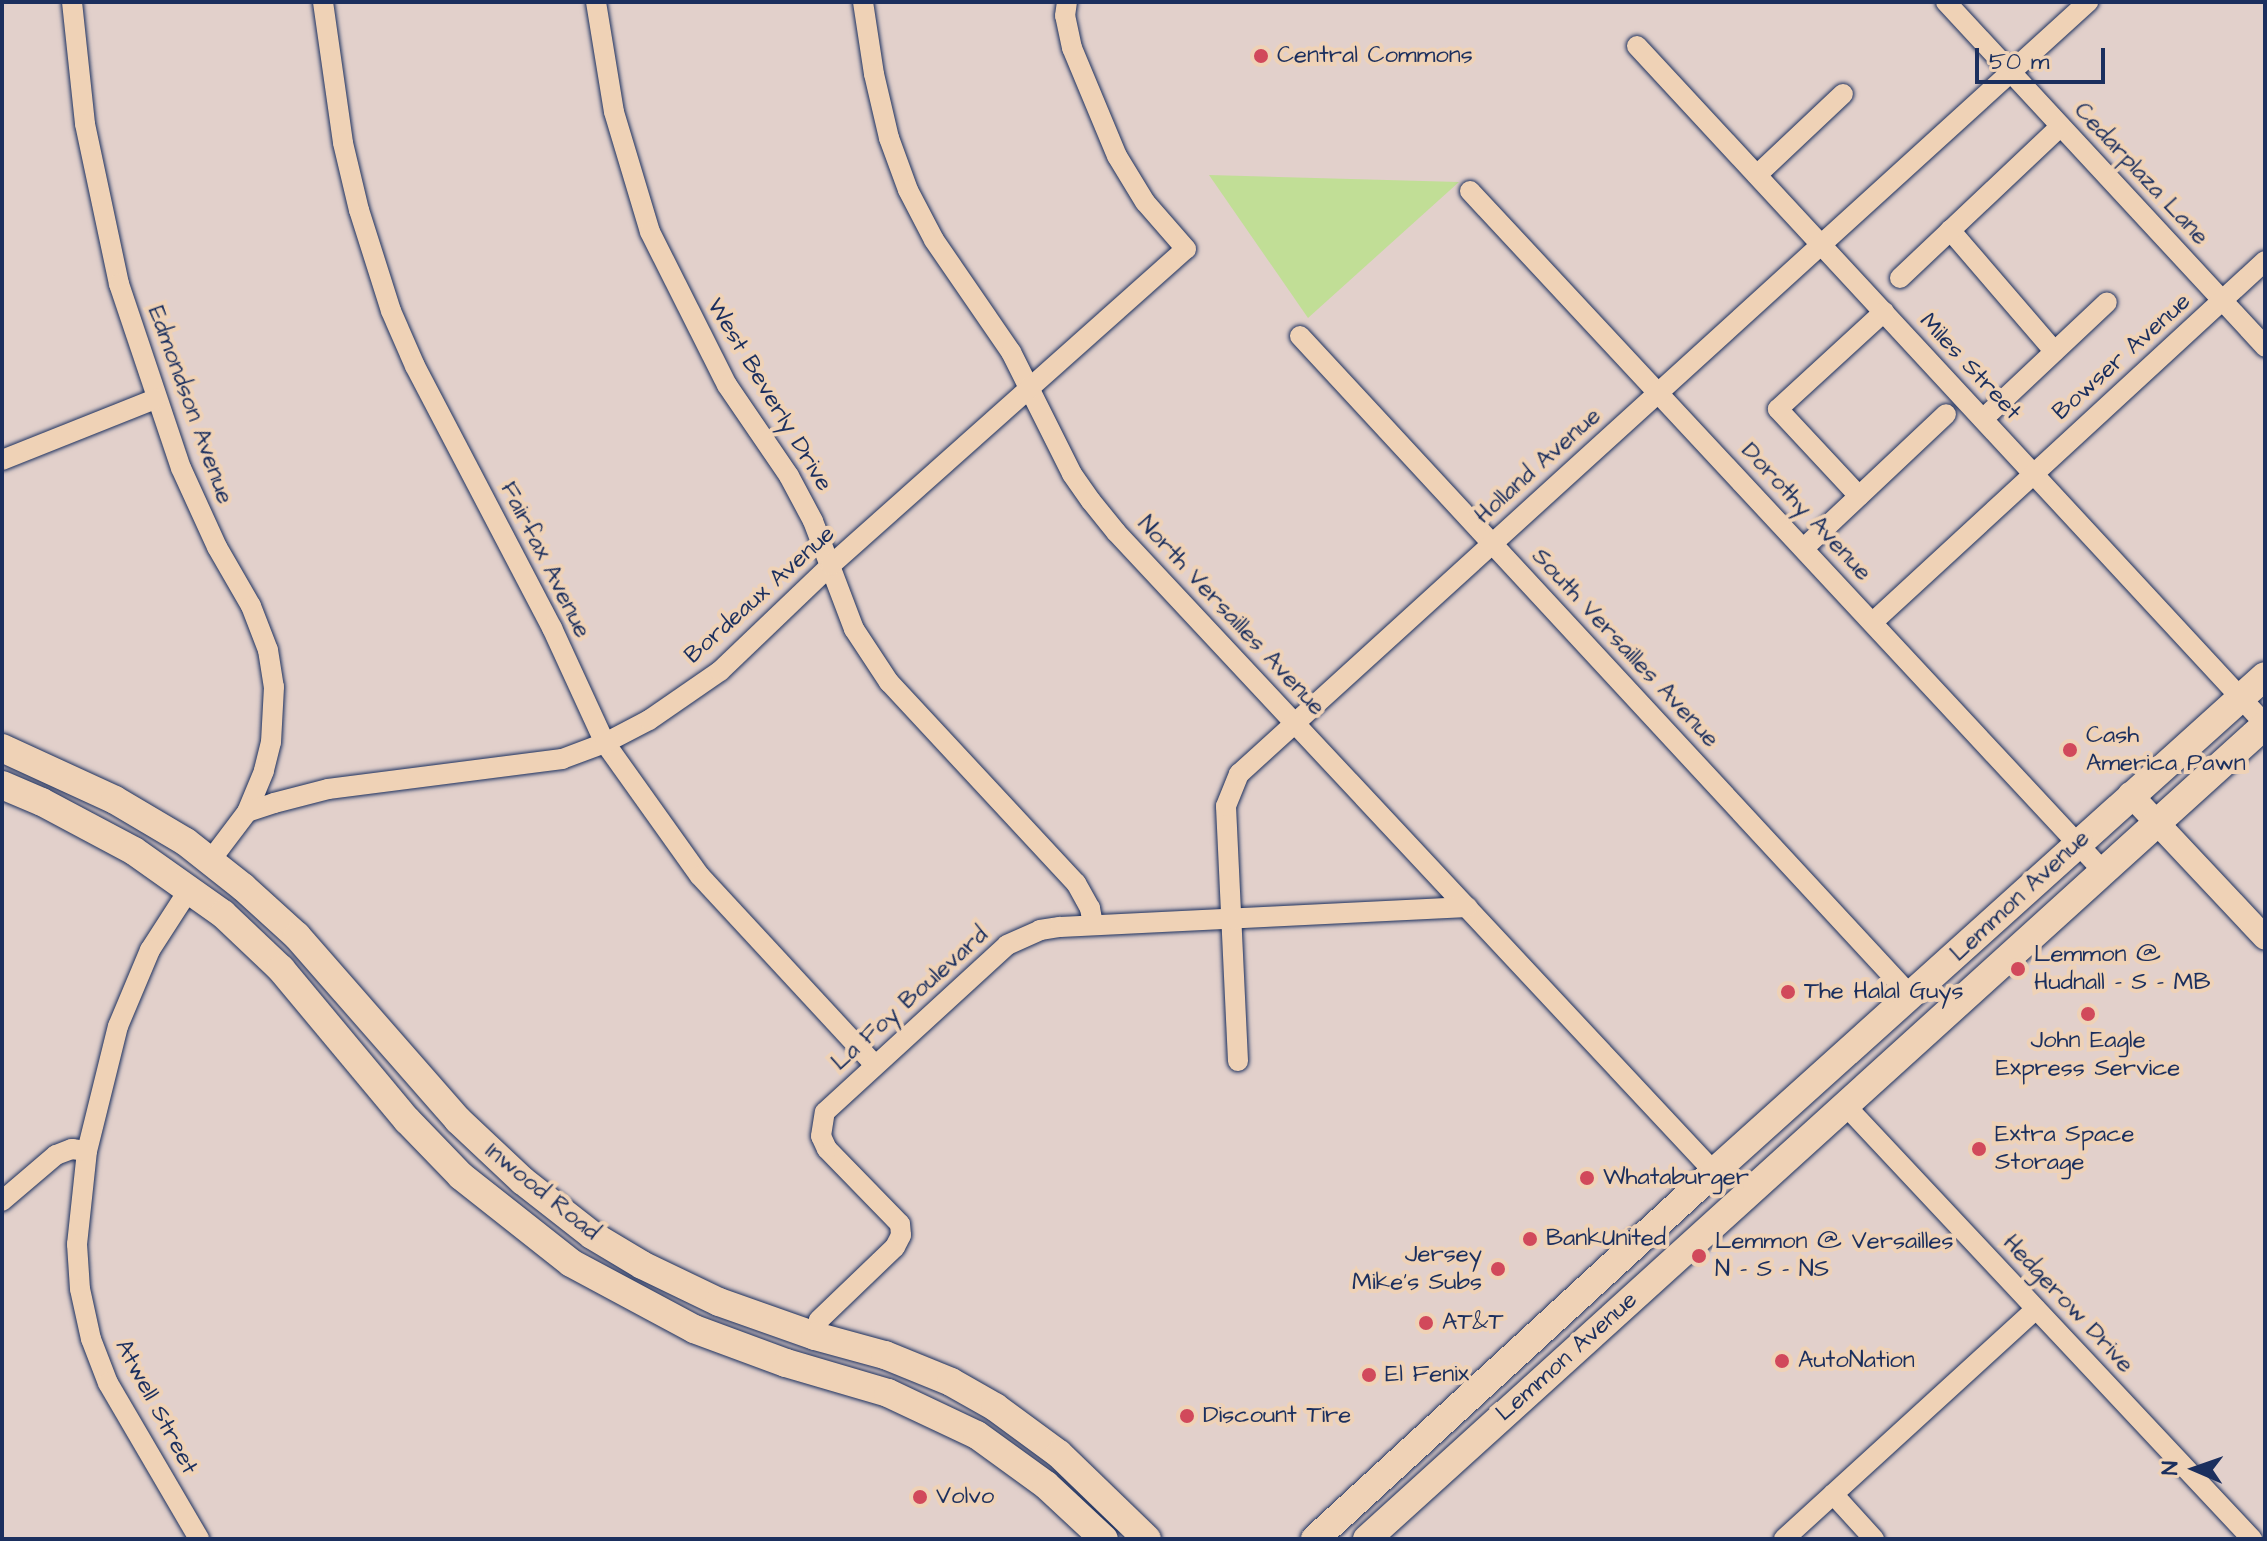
<!DOCTYPE html>
<style>
body{margin:0}
#map{position:relative;width:2267px;height:1541px;overflow:hidden;background:#e2d0cb;font-family:"Architects Daughter",sans-serif}
div>[style]{position:absolute}
.green>*{inset:0;background:#c1de96}
.roads{filter:drop-shadow(0 0 2px #1b2f5e) drop-shadow(0 0 2px #1b2f5e)}
.minor>*{height:20px;margin:-10px;padding:0 10px;transform-origin:10px;border-radius:10px;background:#efd2b6}
.tertiary>*{height:24px;margin:-12px;padding:0 12px;transform-origin:12px;border-radius:12px;background:#efd2b6}
.secondary>*{height:28px;margin:-14px;padding:0 14px;transform-origin:14px;border-radius:14px;background:#efd2b6}
.dots>*{width:22px;height:22px;translate:-50% -50%;box-sizing:border-box;border:4px solid #efd2b6;border-radius:50%}
span{translate:-50% -50%;white-space:nowrap;text-align:center;line-height:1.15;-webkit-text-stroke:8px #efd2b6;paint-order:stroke}
.poi-label{font-size:24px;color:#1b2f5e}
.left{translate:0 -50%;text-align:left}
.right{translate:-100% -50%;text-align:right}
.street-label{font-size:24px;color:#1b2f5e}
.frame{position:absolute;inset:0;border:4px solid #1b2f5e;pointer-events:none}
.north{position:absolute;left:2155px;top:1429px;width:80px;height:80px;-webkit-text-stroke:6px #efd2b6;paint-order:stroke;rotate:272deg;font-size:22px;font-weight:700;line-height:32px;text-align:center;color:#1b2f5e}
.north::after{content:'';display:block;margin:auto;width:28px;height:36px;background:#1b2f5e;clip-path:polygon(50% 0,100% 100%,50% 72%,0 100%)}
.scale{position:absolute;left:1975px;top:48px;width:130px;height:36px;box-sizing:border-box;border:4px solid #1b2f5e;border-top:0;padding-left:10px;font-size:24px;line-height:28px;white-space:nowrap;color:#1b2f5e;-webkit-text-stroke:6px #efd2b6;paint-order:stroke}
</style>
<div id="map">
<div class="green">
<i style="clip-path:polygon(1209px 175px,1459px 182px,1308px 318px)"></i>
</div>
<div class="roads">
<div class="minor">
<i style="left:72px;top:2px;width:123px;rotate:83.9deg"></i>
<i style="left:85px;top:124px;width:164px;rotate:78deg"></i>
<i style="left:119px;top:284px;width:194px;rotate:71.4deg"></i>
<i style="left:181px;top:468px;width:87px;rotate:65.5deg"></i>
<i style="left:217px;top:547px;width:68px;rotate:60deg"></i>
<i style="left:251px;top:606px;width:47px;rotate:68.9deg"></i>
<i style="left:268px;top:650px;width:37px;rotate:81deg"></i>
<i style="left:274px;top:687px;width:55px;rotate:93.1deg"></i>
<i style="left:271px;top:742px;width:30px;rotate:104deg"></i>
<i style="left:264px;top:771px;width:44px;rotate:112.5deg"></i>
<i style="left:323px;top:2px;width:142px;rotate:81.9deg"></i>
<i style="left:343px;top:143px;width:69px;rotate:76.6deg"></i>
<i style="left:359px;top:210px;width:106px;rotate:72.4deg"></i>
<i style="left:391px;top:311px;width:60px;rotate:66.4deg"></i>
<i style="left:415px;top:366px;width:296px;rotate:62.4deg"></i>
<i style="left:552px;top:628px;width:127px;rotate:65.3deg"></i>
<i style="left:605px;top:743px;width:163px;rotate:54.5deg"></i>
<i style="left:700px;top:876px;width:256px;rotate:47.2deg"></i>
<i style="left:596px;top:2px;width:111px;rotate:80.7deg"></i>
<i style="left:614px;top:112px;width:125px;rotate:73.3deg"></i>
<i style="left:650px;top:232px;width:171px;rotate:63.3deg"></i>
<i style="left:727px;top:385px;width:110px;rotate:55.7deg"></i>
<i style="left:789px;top:476px;width:51px;rotate:61.9deg"></i>
<i style="left:813px;top:521px;width:116px;rotate:69.2deg"></i>
<i style="left:854px;top:629px;width:64px;rotate:56.6deg"></i>
<i style="left:889px;top:682px;width:275px;rotate:47.1deg"></i>
<i style="left:1076px;top:883px;width:29px;rotate:61deg"></i>
<i style="left:1090px;top:908px;width:17px;rotate:80deg"></i>
<i style="left:863px;top:2px;width:73px;rotate:81.3deg"></i>
<i style="left:874px;top:74px;width:66px;rotate:76.8deg"></i>
<i style="left:889px;top:138px;width:55px;rotate:69.9deg"></i>
<i style="left:908px;top:190px;width:56px;rotate:62.5deg"></i>
<i style="left:934px;top:240px;width:136px;rotate:55.5deg"></i>
<i style="left:1011px;top:352px;width:136px;rotate:63.4deg"></i>
<i style="left:1072px;top:474px;width:33px;rotate:55deg"></i>
<i style="left:1091px;top:501px;width:40px;rotate:51deg"></i>
<i style="left:1116px;top:532px;width:876px;rotate:46.94deg"></i>
<i style="left:1946px;top:2px;width:470px;rotate:47.2deg"></i>
<i style="left:1637px;top:46px;width:924px;rotate:47.19deg"></i>
<i style="left:1757px;top:175px;width:118px;rotate:-43.3deg"></i>
<i style="left:1470px;top:191px;width:928px;rotate:47.05deg"></i>
<i style="left:1950px;top:230px;width:160px;rotate:49.3deg"></i>
<i style="left:1900px;top:278px;width:221px;rotate:-43.4deg"></i>
<i style="left:1300px;top:336px;width:899px;rotate:47.21deg"></i>
<i style="left:1983px;top:419px;width:170px;rotate:-43.3deg"></i>
<i style="left:2px;top:460px;width:165px;rotate:-21.7deg"></i>
<i style="left:1859px;top:496px;width:119px;rotate:-133deg"></i>
<i style="left:1778px;top:409px;width:144px;rotate:-42.5deg"></i>
<i style="left:1804px;top:548px;width:195px;rotate:-43.3deg"></i>
<i style="left:1873px;top:622px;width:533px;rotate:-42.64deg"></i>
<i style="left:210px;top:861px;width:61px;rotate:-52.9deg"></i>
<i style="left:247px;top:812px;width:28px;rotate:-18deg"></i>
<i style="left:274px;top:803px;width:56px;rotate:-14.5deg"></i>
<i style="left:328px;top:789px;width:236px;rotate:-7.3deg"></i>
<i style="left:562px;top:759px;width:46px;rotate:-20.4deg"></i>
<i style="left:605px;top:743px;width:50px;rotate:-27.6deg"></i>
<i style="left:649px;top:720px;width:86px;rotate:-34.6deg"></i>
<i style="left:720px;top:671px;width:153px;rotate:-43.7deg"></i>
<i style="left:831px;top:565px;width:475px;rotate:-41.7deg"></i>
<i style="left:1186px;top:249px;width:62px;rotate:-131.1deg"></i>
<i style="left:1145px;top:202px;width:54px;rotate:-121.3deg"></i>
<i style="left:1117px;top:156px;width:117px;rotate:-112.6deg"></i>
<i style="left:1072px;top:48px;width:33px;rotate:-102deg"></i>
<i style="left:1065px;top:16px;width:14px;rotate:-82deg"></i>
<i style="left:190px;top:888px;width:74px;rotate:122.8deg"></i>
<i style="left:150px;top:950px;width:82px;rotate:112.8deg"></i>
<i style="left:118px;top:1026px;width:129px;rotate:103.9deg"></i>
<i style="left:87px;top:1151px;width:94px;rotate:96.1deg"></i>
<i style="left:77px;top:1244px;width:45px;rotate:86.2deg"></i>
<i style="left:80px;top:1289px;width:51px;rotate:77.6deg"></i>
<i style="left:91px;top:1339px;width:47px;rotate:68.9deg"></i>
<i style="left:108px;top:1383px;width:181px;rotate:59.7deg"></i>
<i style="left:1238px;top:1061px;width:255px;rotate:-92.7deg"></i>
<i style="left:1226px;top:806px;width:35px;rotate:-68deg"></i>
<i style="left:1239px;top:774px;width:1148px;rotate:-42.28deg"></i>
<i style="left:1845px;top:1105px;width:595px;rotate:46.84deg"></i>
<i style="left:2px;top:1201px;width:71px;rotate:-40.4deg"></i>
<i style="left:56px;top:1155px;width:17px;rotate:-21deg"></i>
<i style="left:72px;top:1149px;width:15px;rotate:8deg"></i>
<i style="left:815px;top:1336px;width:16px;rotate:-76deg"></i>
<i style="left:819px;top:1320px;width:105px;rotate:-43.8deg"></i>
<i style="left:895px;top:1247px;width:13px;rotate:-63deg"></i>
<i style="left:901px;top:1235px;width:11px;rotate:-95deg"></i>
<i style="left:900px;top:1224px;width:105px;rotate:-134.2deg"></i>
<i style="left:827px;top:1149px;width:14px;rotate:-115deg"></i>
<i style="left:821px;top:1136px;width:24px;rotate:-81deg"></i>
<i style="left:825px;top:1112px;width:247px;rotate:-42.5deg"></i>
<i style="left:1007px;top:945px;width:36px;rotate:-24deg"></i>
<i style="left:1040px;top:930px;width:20px;rotate:-9deg"></i>
<i style="left:1060px;top:927px;width:408px;rotate:-2.8deg"></i>
<i style="left:1833px;top:1494px;width:61px;rotate:47.7deg"></i>
<i style="left:1784px;top:1539px;width:341px;rotate:-42.4deg"></i>
</div>
<div class="tertiary">
<i style="left:2130px;top:794px;width:197px;rotate:46.8deg"></i>
</div>
<div class="secondary">
<i style="left:2px;top:748px;width:124px;rotate:24.7deg"></i>
<i style="left:115px;top:800px;width:82px;rotate:30.6deg"></i>
<i style="left:186px;top:842px;width:73px;rotate:38.3deg"></i>
<i style="left:243px;top:887px;width:73px;rotate:42.2deg"></i>
<i style="left:297px;top:936px;width:244px;rotate:48.8deg"></i>
<i style="left:458px;top:1120px;width:89px;rotate:43.2deg"></i>
<i style="left:523px;top:1181px;width:88px;rotate:38deg"></i>
<i style="left:592px;top:1235px;width:58px;rotate:31deg"></i>
<i style="left:642px;top:1265px;width:85px;rotate:25.7deg"></i>
<i style="left:719px;top:1302px;width:102px;rotate:19.5deg"></i>
<i style="left:815px;top:1336px;width:73px;rotate:15.2deg"></i>
<i style="left:885px;top:1355px;width:71px;rotate:22.2deg"></i>
<i style="left:951px;top:1382px;width:51px;rotate:29.6deg"></i>
<i style="left:995px;top:1407px;width:79px;rotate:36.3deg"></i>
<i style="left:1059px;top:1454px;width:122px;rotate:44deg"></i>
<i style="left:2px;top:785px;width:43px;rotate:23deg"></i>
<i style="left:42px;top:802px;width:104px;rotate:28deg"></i>
<i style="left:134px;top:851px;width:109px;rotate:35.3deg"></i>
<i style="left:223px;top:914px;width:80px;rotate:43.5deg"></i>
<i style="left:281px;top:969px;width:197px;rotate:50.2deg"></i>
<i style="left:407px;top:1120px;width:78px;rotate:46deg"></i>
<i style="left:461px;top:1176px;width:140px;rotate:38.3deg"></i>
<i style="left:571px;top:1263px;width:140px;rotate:28.2deg"></i>
<i style="left:694px;top:1329px;width:98px;rotate:20.3deg"></i>
<i style="left:786px;top:1363px;width:106px;rotate:16.4deg"></i>
<i style="left:888px;top:1393px;width:98px;rotate:25.3deg"></i>
<i style="left:977px;top:1435px;width:85px;rotate:35.9deg"></i>
<i style="left:1046px;top:1485px;width:79px;rotate:43deg"></i>
<i style="left:1315px;top:1539px;width:542px;rotate:-42.61deg"></i>
<i style="left:1714px;top:1172px;width:741px;rotate:-41.99deg"></i>
<i style="left:1367px;top:1539px;width:1212px;rotate:-42.19deg"></i>
</div>
</div>
<div class="dots">
<i style="left:1261px;top:56px;background:#d1495b"></i>
<i style="left:2070px;top:750px;background:#d1495b"></i>
<i style="left:2018px;top:969px;background:#d1495b"></i>
<i style="left:1788px;top:992px;background:#d1495b"></i>
<i style="left:2088px;top:1014px;background:#d1495b"></i>
<i style="left:1979px;top:1149px;background:#d1495b"></i>
<i style="left:1587px;top:1178px;background:#d1495b"></i>
<i style="left:1530px;top:1239px;background:#d1495b"></i>
<i style="left:1699px;top:1256px;background:#d1495b"></i>
<i style="left:1498px;top:1269px;background:#d1495b"></i>
<i style="left:1426px;top:1323px;background:#d1495b"></i>
<i style="left:1782px;top:1361px;background:#d1495b"></i>
<i style="left:1369px;top:1375px;background:#d1495b"></i>
<i style="left:1187px;top:1416px;background:#d1495b"></i>
<i style="left:920px;top:1497px;background:#d1495b"></i>
</div>
<div class="poi-label">
<span class="left" style="left:1277px;top:56px">Central Commons</span>
<span class="left" style="left:2086px;top:750px">Cash<br>America Pawn</span>
<span class="left" style="left:2034px;top:969px">Lemmon @<br>Hudnall - S - MB</span>
<span class="left" style="left:1804px;top:992px">The Halal Guys</span>
<span style="left:2088px;top:1055px">John Eagle<br>Express Service</span>
<span class="left" style="left:1995px;top:1149px">Extra Space<br>Storage</span>
<span class="left" style="left:1603px;top:1178px">Whataburger</span>
<span class="left" style="left:1546px;top:1239px">BankUnited</span>
<span class="left" style="left:1715px;top:1256px">Lemmon @ Versailles<br>N - S - NS</span>
<span class="right" style="left:1482px;top:1269px">Jersey<br>Mike's Subs</span>
<span class="left" style="left:1442px;top:1323px">AT&amp;T</span>
<span class="left" style="left:1798px;top:1361px">AutoNation</span>
<span class="left" style="left:1385px;top:1375px">El Fenix</span>
<span class="left" style="left:1203px;top:1416px">Discount Tire</span>
<span class="left" style="left:936px;top:1497px">Volvo</span>
</div>
<div class="street-label">
<span style="left:2141px;top:174px;rotate:47deg">Cedarplaza Lane</span>
<span style="left:2122px;top:357px;rotate:-42deg">Bowser Avenue</span>
<span style="left:1970px;top:367px;rotate:47deg">Miles Street</span>
<span style="left:769px;top:395px;rotate:59deg">West Beverly Drive</span>
<span style="left:190px;top:405px;rotate:70deg">Edmondson Avenue</span>
<span style="left:1538px;top:466px;rotate:-42deg">Holland Avenue</span>
<span style="left:1806px;top:512px;rotate:47deg">Dorothy Avenue</span>
<span style="left:545px;top:560px;rotate:63deg">Fairfax Avenue</span>
<span style="left:760px;top:595px;rotate:-42deg">Bordeaux Avenue</span>
<span style="left:1231px;top:616px;rotate:47deg">North Versailles Avenue</span>
<span style="left:1625px;top:648px;rotate:47deg">South Versailles Avenue</span>
<span style="left:2020px;top:896px;rotate:-43deg">Lemmon Avenue</span>
<span style="left:910px;top:999px;rotate:-42deg">La Foy Boulevard</span>
<span style="left:542px;top:1192px;rotate:39deg">Inwood Road</span>
<span style="left:2068px;top:1304px;rotate:47deg">Hedgerow Drive</span>
<span style="left:1567px;top:1357px;rotate:-42deg">Lemmon Avenue</span>
<span style="left:156px;top:1407px;rotate:62deg">Atwell Street</span>
</div>
<div class="frame"></div>
<div class="north">N</div>
<div class="scale">50 m</div>
</div>
